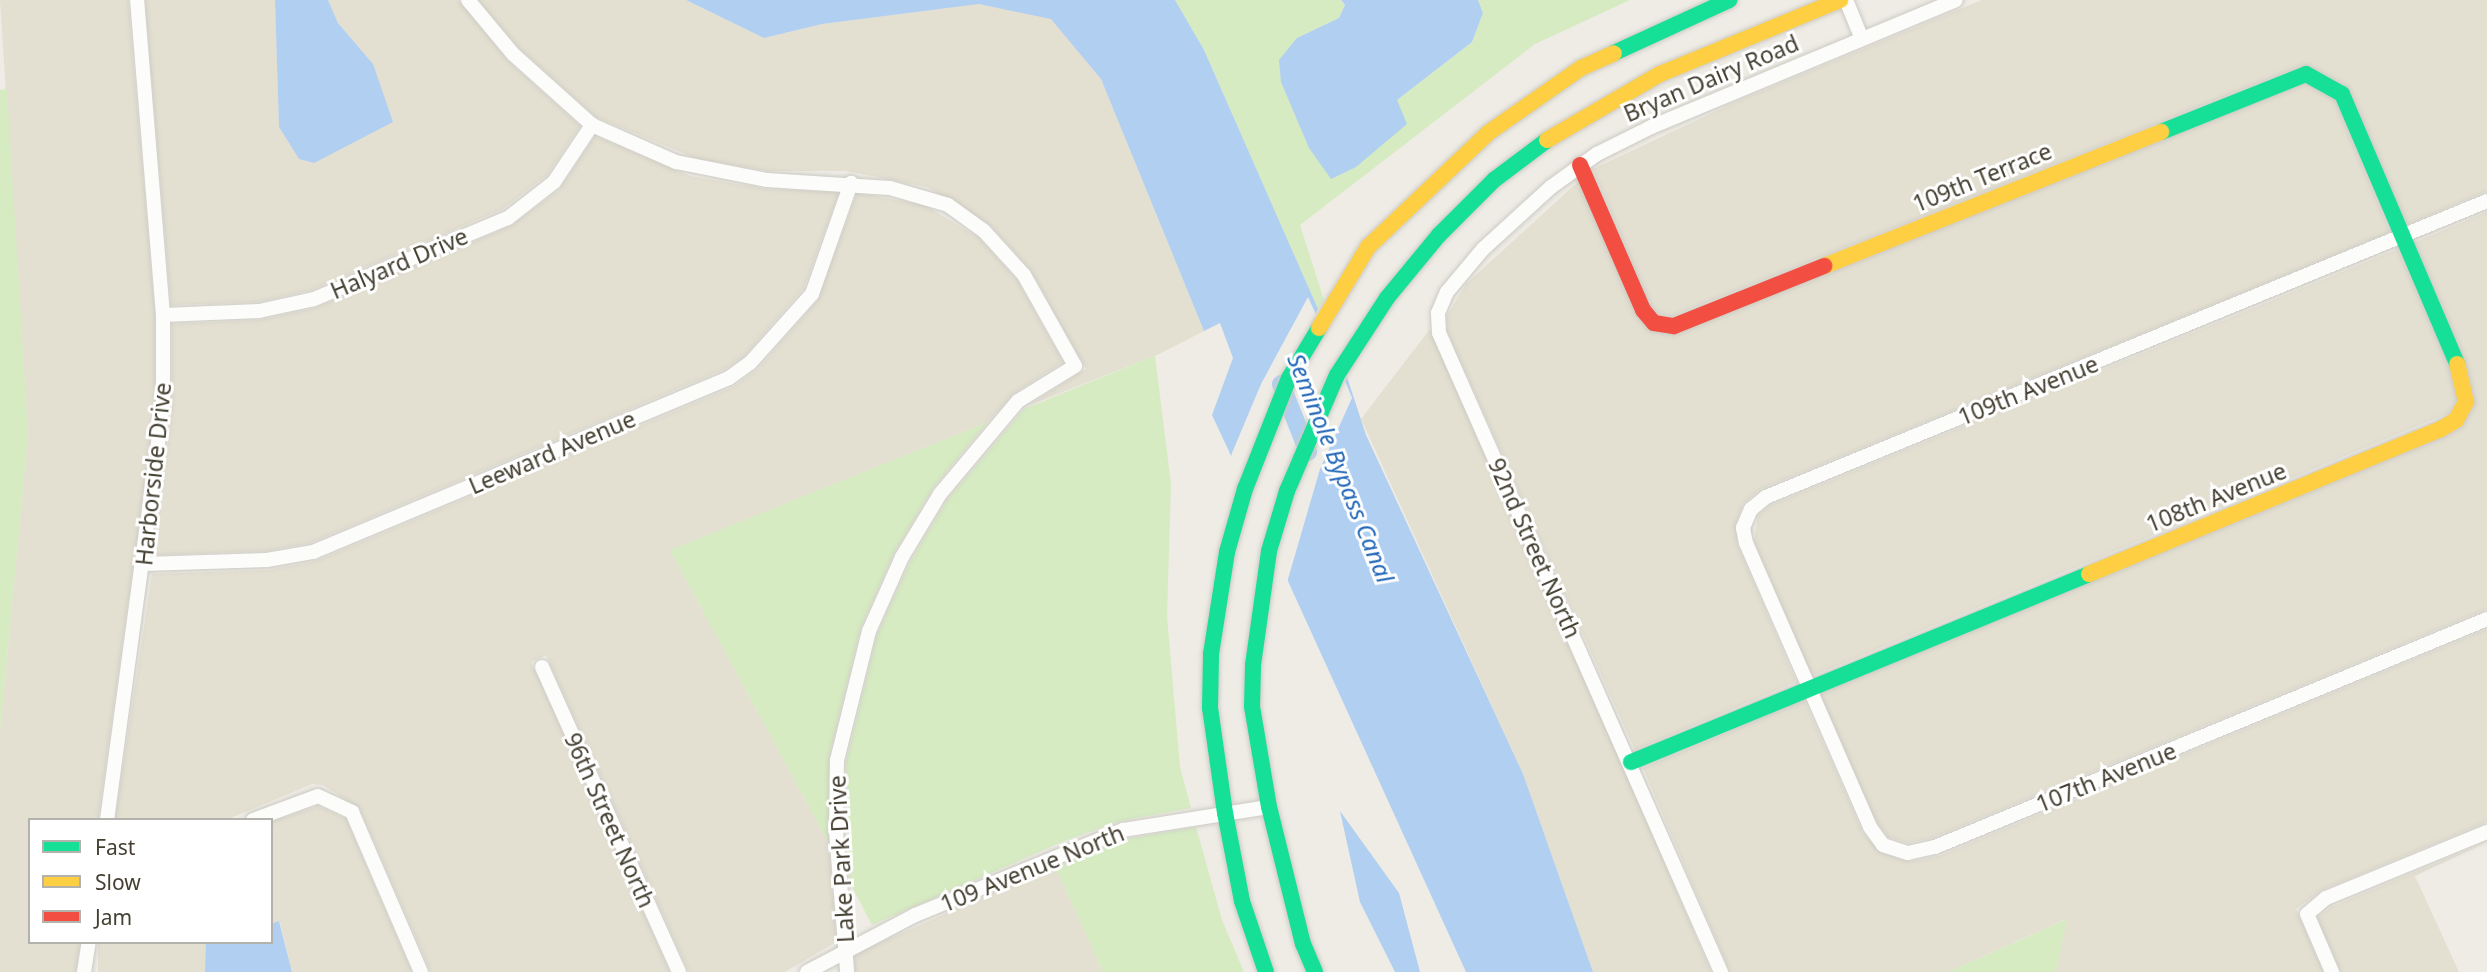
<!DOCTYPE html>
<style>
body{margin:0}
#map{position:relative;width:2487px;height:972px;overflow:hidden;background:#eeece5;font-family:"Noto Sans",sans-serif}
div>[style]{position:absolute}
.residential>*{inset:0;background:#e3dfd1;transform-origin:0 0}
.green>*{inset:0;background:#d6ebc2}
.water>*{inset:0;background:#b0cff1}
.pier>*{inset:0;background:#eeece5}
.canal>*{height:18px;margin:-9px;padding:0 9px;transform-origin:9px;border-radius:9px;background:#b0cff1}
.roads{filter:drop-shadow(0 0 2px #cccac3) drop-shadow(0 0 2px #cccac3)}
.street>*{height:14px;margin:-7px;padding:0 7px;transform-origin:7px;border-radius:7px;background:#fcfcfb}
.fast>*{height:16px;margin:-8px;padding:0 8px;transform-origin:8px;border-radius:8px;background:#16e098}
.slow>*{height:16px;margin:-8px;padding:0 8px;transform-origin:8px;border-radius:8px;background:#ffcf43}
.jam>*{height:16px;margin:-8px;padding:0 8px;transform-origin:8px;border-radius:8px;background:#f24e42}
span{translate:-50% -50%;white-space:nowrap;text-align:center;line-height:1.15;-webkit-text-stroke:6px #fff;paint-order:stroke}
.street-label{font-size:23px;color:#443f31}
.water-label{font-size:24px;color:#2267b8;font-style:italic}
.legend{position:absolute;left:28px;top:818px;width:245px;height:126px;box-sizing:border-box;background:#fff;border:2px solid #b4b2ad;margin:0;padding:9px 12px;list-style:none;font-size:21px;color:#443f31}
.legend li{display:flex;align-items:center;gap:14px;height:35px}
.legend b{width:35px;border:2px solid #b4b2ad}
</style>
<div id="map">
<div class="residential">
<i style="clip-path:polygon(0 0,128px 0,155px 315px,155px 406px,98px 820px,30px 820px,30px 942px,80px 942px,76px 972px,0 972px,0 732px,28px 435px)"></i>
<i style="clip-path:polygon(145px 0,275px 0,279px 127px,299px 159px,314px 163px,373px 64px,338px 23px,328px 0,458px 0,508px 61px,580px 126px,547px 175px,503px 209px,311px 290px,258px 302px,171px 305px)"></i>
<i style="clip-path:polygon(478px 0,686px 0,764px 38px,822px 24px,979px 4px,1051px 18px,1101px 79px,1204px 331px,1159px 354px,1028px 406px,1086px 369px,1030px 269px,990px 225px,927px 187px,847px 171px,767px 171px,695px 158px,596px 117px,519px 48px)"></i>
<i style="clip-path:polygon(1982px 0,2487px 0,2487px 191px,2406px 225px,2347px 86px,2304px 65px,1672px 316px,1658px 314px,1650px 305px,1593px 169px,1740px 100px)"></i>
<i style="clip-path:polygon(2306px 83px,2335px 100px,2390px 232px,1761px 489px,1743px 504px,1736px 523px,1737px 543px,1796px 682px,1635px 750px,1447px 331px,1447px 316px,1466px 284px,1580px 180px,1648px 329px)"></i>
<i style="clip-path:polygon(595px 136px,690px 176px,766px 189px,839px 192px,804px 288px,744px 356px,725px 369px,310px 543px,266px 551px,154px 555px,172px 409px,172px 324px,260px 320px,316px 308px,511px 226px,559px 190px)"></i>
<i style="clip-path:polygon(857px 193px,924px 205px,979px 238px,1017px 280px,1063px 362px,1014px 393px,988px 422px,670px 550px,829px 844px,836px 942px,785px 972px,689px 972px,546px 655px,531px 662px,670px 972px,431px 972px,360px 809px,323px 785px,312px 784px,226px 820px,115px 820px,152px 574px,268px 570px,316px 561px,733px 387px,757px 370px,818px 300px)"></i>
<i style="clip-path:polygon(2487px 212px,2487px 609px,1932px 838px,1908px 843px,1888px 837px,1877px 823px,1819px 694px,2460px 429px,2473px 407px,2413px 243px)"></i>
<i style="clip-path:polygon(2398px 249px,2455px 380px,2457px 399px,2449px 413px,1812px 676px,1754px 541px,1758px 515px,1771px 505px)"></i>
<i style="clip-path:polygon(1430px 329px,1623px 766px,1711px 972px,1593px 972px,1523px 774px,1361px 419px)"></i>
<i style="clip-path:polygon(2487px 629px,2487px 822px,2322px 890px,2296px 909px,2323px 972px,2056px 972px,2066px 919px,1948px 972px,1730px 972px,1643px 768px,1804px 700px,1863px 833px,1881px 853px,1910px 862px,1939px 856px)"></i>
<i style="clip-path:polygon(318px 806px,346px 819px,412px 972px,292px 972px,280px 922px,271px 924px,271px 822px)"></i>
<i style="clip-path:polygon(2487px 842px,2415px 876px,2459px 972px,2341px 972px,2317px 918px,2331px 907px)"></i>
<i style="clip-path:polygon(1055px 866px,1103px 972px,855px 972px,854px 954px)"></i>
<i style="left:98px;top:942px;width:109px;height:30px"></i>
</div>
<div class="green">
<i style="clip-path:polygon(1175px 0,1340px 0,1345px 5px,1339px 18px,1297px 38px,1397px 100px,1472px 42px,1483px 13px,1478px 0,1630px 0,1535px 44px,1300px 225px,1324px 300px,1318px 309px,1204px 50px)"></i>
<i style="clip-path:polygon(7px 89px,28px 435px,0 732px,0 90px)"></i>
<i style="clip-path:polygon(1159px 354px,1155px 356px,1171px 484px,1167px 616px,1180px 767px,1191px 808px,1120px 821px,1064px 841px,872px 925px,849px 881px,846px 762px,877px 635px,910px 562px,947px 500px,1024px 409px)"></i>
<i style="clip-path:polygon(988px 422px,933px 488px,894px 553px,861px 627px,829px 757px,829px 844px,670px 550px)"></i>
<i style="clip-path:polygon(1196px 827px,1222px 920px,1244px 972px,1103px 972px,1055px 866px,1126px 839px)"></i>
<i style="clip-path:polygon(2067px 919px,2056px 972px,1948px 972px)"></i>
</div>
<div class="water">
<i style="clip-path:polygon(275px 0,328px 0,338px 23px,373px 64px,393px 122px,314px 163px,299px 159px,279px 127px)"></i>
<i style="clip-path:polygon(686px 0,1175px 0,1204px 50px,1318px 309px,1240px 475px,1212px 415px,1233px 358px,1220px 323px,1204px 331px,1101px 79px,1051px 19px,979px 4px,822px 24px,764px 38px)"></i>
<i style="clip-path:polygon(1341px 0,1478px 0,1483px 13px,1472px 42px,1397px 100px,1407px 124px,1356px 167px,1331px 179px,1309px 148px,1281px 82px,1279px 60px,1297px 38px,1339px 18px,1345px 5px)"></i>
<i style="clip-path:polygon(1347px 377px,1366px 435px,1523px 774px,1593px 972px,1466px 972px,1277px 557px)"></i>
<i style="clip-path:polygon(1340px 811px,1399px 893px,1420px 972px,1395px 972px,1360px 902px)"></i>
<i style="clip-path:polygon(279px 921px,292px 972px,205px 972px,206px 942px,271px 942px,271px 924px)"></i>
</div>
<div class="pier">
<i style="clip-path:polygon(1308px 297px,1317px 317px,1239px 479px,1230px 461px,1232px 453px,1261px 384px)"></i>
<i style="clip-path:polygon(1343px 376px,1352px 398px,1320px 469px,1286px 586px,1274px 558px,1292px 493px)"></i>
</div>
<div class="canal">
<i style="left:1281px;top:384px;width:73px;rotate:68.3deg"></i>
</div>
<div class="roads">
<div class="street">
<i style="left:468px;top:0;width:70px;rotate:50.2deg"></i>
<i style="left:513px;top:54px;width:106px;rotate:41.9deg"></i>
<i style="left:592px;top:125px;width:92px;rotate:23.8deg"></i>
<i style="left:676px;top:162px;width:93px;rotate:11.2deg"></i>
<i style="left:767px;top:180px;width:123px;rotate:3.7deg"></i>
<i style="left:890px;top:188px;width:60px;rotate:16.3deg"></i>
<i style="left:948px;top:205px;width:44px;rotate:35.8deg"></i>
<i style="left:984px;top:231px;width:59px;rotate:47.7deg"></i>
<i style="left:1024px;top:275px;width:104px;rotate:60.7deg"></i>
<i style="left:1075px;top:366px;width:67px;rotate:148.4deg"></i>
<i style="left:1018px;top:401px;width:121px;rotate:130deg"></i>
<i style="left:940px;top:494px;width:74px;rotate:121.1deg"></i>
<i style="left:902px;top:557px;width:81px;rotate:114deg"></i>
<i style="left:869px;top:631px;width:133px;rotate:103.9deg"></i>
<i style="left:837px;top:760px;width:71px;rotate:90.8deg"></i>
<i style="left:836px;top:831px;width:141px;rotate:85.5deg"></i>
<i style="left:1846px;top:0;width:42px;rotate:67.7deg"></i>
<i style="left:2487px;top:201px;width:779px;rotate:157.68deg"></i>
<i style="left:1766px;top:497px;width:19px;rotate:141deg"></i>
<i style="left:1751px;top:509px;width:21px;rotate:113deg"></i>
<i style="left:1743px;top:528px;width:15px;rotate:79deg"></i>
<i style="left:1746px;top:543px;width:310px;rotate:66.4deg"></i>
<i style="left:1870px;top:827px;width:22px;rotate:54deg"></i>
<i style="left:1883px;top:845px;width:26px;rotate:18deg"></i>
<i style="left:1908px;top:853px;width:28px;rotate:-13deg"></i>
<i style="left:1935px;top:847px;width:597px;rotate:-22.44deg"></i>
<i style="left:163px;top:315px;width:96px;rotate:-2.4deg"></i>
<i style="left:259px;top:311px;width:56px;rotate:-12.3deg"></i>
<i style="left:314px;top:299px;width:210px;rotate:-22.7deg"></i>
<i style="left:508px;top:218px;width:58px;rotate:-38deg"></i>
<i style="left:554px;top:182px;width:69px;rotate:-56.3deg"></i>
<i style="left:144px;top:564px;width:123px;rotate:-1.9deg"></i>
<i style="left:267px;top:560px;width:47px;rotate:-9.9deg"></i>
<i style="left:313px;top:552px;width:451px;rotate:-22.7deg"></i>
<i style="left:729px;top:378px;width:26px;rotate:-36deg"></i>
<i style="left:750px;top:363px;width:93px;rotate:-48.1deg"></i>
<i style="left:812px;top:294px;width:118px;rotate:-70.6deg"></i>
<i style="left:542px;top:667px;width:334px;rotate:65.8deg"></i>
<i style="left:107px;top:820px;width:417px;rotate:-82.3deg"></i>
<i style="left:163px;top:407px;width:92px;rotate:-90deg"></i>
<i style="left:163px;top:315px;width:316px;rotate:-94.7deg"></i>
<i style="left:253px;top:820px;width:69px;rotate:-20.3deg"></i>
<i style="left:318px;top:796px;width:38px;rotate:25deg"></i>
<i style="left:352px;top:812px;width:174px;rotate:66.7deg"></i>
<i style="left:84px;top:972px;width:30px;rotate:-81deg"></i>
<i style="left:807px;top:972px;width:122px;rotate:-27.8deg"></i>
<i style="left:915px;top:915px;width:225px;rotate:-22.2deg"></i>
<i style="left:1123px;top:830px;width:148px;rotate:-9deg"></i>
<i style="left:1721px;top:972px;width:698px;rotate:-113.81deg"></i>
<i style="left:1439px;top:333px;width:20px;rotate:-93deg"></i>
<i style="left:1438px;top:313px;width:23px;rotate:-67deg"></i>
<i style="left:1447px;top:292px;width:56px;rotate:-50.1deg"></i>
<i style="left:1483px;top:249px;width:92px;rotate:-42.4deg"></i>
<i style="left:1551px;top:187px;width:57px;rotate:-35.7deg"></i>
<i style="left:1597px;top:154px;width:60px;rotate:-26.6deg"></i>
<i style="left:1651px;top:127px;width:330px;rotate:-22.6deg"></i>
<i style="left:2332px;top:972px;width:63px;rotate:-113.3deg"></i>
<i style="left:2307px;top:914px;width:25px;rotate:-40deg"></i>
<i style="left:2326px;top:898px;width:174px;rotate:-22.3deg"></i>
</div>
<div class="fast">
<i style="left:1614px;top:53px;width:127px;rotate:-24.7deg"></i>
<i style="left:2161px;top:132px;width:156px;rotate:-21.8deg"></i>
<i style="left:2306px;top:74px;width:41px;rotate:29.1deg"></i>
<i style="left:2342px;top:94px;width:293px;rotate:66.9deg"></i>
<i style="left:1631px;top:762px;width:495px;rotate:-22.3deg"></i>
<i style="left:1266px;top:972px;width:75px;rotate:-108.7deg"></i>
<i style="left:1242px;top:901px;width:90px;rotate:-100.9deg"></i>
<i style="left:1225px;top:813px;width:106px;rotate:-98.1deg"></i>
<i style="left:1210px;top:708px;width:54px;rotate:-88.9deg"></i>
<i style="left:1211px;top:654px;width:103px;rotate:-81.1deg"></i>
<i style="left:1227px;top:552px;width:66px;rotate:-74.1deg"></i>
<i style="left:1245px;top:489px;width:119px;rotate:-68.4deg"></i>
<i style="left:1289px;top:378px;width:58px;rotate:-59deg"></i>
<i style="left:1315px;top:972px;width:30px;rotate:-113deg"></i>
<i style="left:1303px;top:944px;width:141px;rotate:-103.9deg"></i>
<i style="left:1269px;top:807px;width:101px;rotate:-99.6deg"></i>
<i style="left:1252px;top:707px;width:42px;rotate:-88.6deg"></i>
<i style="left:1253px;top:665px;width:115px;rotate:-82deg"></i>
<i style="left:1269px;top:551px;width:63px;rotate:-73.3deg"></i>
<i style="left:1287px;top:491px;width:126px;rotate:-66.7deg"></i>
<i style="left:1337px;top:375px;width:92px;rotate:-57deg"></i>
<i style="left:1387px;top:298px;width:82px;rotate:-50.5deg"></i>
<i style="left:1439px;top:235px;width:78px;rotate:-45deg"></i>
<i style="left:1494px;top:180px;width:66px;rotate:-37deg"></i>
</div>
<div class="slow">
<i style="left:1547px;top:140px;width:131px;rotate:-30.3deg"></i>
<i style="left:1660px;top:74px;width:195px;rotate:-22.3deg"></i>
<i style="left:1824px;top:266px;width:363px;rotate:-21.7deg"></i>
<i style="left:1319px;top:328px;width:95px;rotate:-58.8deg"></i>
<i style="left:1368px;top:247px;width:166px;rotate:-43.5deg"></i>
<i style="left:1488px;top:133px;width:113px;rotate:-35deg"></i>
<i style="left:1581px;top:68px;width:36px;rotate:-24deg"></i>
<i style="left:2089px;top:574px;width:378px;rotate:-22.4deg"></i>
<i style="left:2439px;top:430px;width:20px;rotate:-30deg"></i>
<i style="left:2456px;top:420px;width:21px;rotate:-61deg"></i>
<i style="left:2466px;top:402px;width:39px;rotate:-103deg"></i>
</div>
<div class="jam">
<i style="left:1580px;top:165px;width:158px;rotate:66.5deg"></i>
<i style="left:1643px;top:310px;width:17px;rotate:50deg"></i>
<i style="left:1654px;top:323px;width:20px;rotate:9deg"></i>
<i style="left:1674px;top:326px;width:162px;rotate:-21.8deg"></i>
</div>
</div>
<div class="street-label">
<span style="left:1711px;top:78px;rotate:-23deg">Bryan Dairy Road</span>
<span style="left:1982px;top:177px;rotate:-22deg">109th Terrace</span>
<span style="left:399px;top:263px;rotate:-23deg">Halyard Drive</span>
<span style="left:2028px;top:390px;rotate:-22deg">109th Avenue</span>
<span style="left:552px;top:452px;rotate:-23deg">Leeward Avenue</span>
<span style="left:153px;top:474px;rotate:-84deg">Harborside Drive</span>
<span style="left:2216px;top:497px;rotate:-22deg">108th Avenue</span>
<span style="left:1535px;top:548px;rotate:66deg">92nd Street North</span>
<span style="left:2106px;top:777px;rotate:-22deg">107th Avenue</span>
<span style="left:610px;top:820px;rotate:66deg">96th Street North</span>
<span style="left:841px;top:859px;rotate:-93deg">Lake Park Drive</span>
<span style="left:1032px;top:868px;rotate:-22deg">109 Avenue North</span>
</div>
<div class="water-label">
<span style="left:1341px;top:468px;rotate:68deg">Seminole Bypass Canal</span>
</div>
<ul class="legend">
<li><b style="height:9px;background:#16e098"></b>Fast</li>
<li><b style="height:9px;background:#ffcf43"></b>Slow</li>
<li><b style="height:9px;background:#f24e42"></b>Jam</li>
</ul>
</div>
